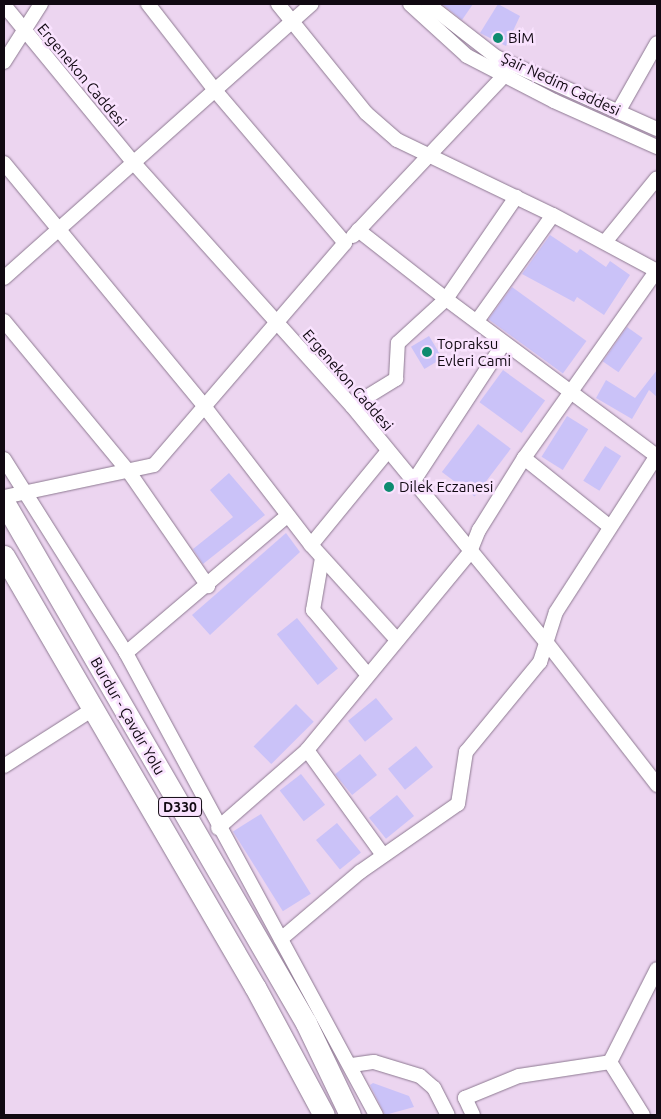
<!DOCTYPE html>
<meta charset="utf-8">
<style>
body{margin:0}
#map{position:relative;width:661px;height:1119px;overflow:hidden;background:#ecd5f0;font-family:Ubuntu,sans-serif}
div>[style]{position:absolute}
.building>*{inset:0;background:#cac2f8;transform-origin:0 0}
.roads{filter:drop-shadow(0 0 1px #8d7991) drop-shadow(0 0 1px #8d7991)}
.minor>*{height:14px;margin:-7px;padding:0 7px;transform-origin:7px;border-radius:7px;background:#fff}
.highway>*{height:21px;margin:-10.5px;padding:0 10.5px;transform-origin:10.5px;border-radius:10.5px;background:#fff}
.dots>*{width:14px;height:14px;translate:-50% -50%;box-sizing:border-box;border:2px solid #f9e2fe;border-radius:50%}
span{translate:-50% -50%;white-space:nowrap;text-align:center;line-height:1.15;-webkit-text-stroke:5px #f9e2fe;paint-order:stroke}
.shield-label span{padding:1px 4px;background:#f9e2fe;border:1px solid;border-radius:4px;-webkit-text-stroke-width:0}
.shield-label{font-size:14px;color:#110912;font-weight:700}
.poi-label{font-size:15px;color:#110912}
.left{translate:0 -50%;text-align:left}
.street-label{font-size:15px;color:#110912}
.frame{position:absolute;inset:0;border:5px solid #110912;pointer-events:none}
</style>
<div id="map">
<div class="building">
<i style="clip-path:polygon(442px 4px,473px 4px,462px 20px)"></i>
<i style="clip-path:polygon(498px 4px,520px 16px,506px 46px,480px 33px)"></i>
<i style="clip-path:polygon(550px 235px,577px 253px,580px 249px,606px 267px,610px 261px,630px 275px,604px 315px,577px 297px,574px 302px,522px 274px)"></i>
<i style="left:512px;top:287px;width:92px;height:40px;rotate:36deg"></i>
<i style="left:627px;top:327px;width:19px;height:42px;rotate:35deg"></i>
<i style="left:429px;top:336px;width:26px;height:21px;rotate:59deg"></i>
<i style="left:503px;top:370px;width:52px;height:40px;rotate:36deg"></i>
<i style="clip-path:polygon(657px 370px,657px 397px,649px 390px,632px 419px,596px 398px,606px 380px,635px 398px)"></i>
<i style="left:567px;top:416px;width:25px;height:48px;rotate:32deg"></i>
<i style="left:478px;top:424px;width:41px;height:60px;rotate:37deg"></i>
<i style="left:605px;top:446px;width:19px;height:41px;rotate:32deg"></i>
<i style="clip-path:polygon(229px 473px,265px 515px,203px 564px,193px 549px,233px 517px,210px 490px)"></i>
<i style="clip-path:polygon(286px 533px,300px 552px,210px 635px,192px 615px)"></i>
<i style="left:297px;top:618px;width:65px;height:26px;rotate:51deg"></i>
<i style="left:376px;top:698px;width:27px;height:36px;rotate:51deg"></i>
<i style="left:296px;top:704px;width:25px;height:60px;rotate:45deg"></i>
<i style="left:416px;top:746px;width:27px;height:36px;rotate:51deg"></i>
<i style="left:360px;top:754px;width:27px;height:32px;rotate:51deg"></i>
<i style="left:301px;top:774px;width:39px;height:27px;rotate:52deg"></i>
<i style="left:397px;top:795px;width:27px;height:36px;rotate:51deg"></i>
<i style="left:261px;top:814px;width:94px;height:33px;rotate:58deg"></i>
<i style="left:337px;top:823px;width:38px;height:27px;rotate:51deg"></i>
<i style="clip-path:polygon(373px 1083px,409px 1096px,414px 1107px,385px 1115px,370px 1085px)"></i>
</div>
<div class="roads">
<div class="minor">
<i style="left:278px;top:4px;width:140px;rotate:51.1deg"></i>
<i style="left:366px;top:113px;width:41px;rotate:41.1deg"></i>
<i style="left:397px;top:140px;width:173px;rotate:25.7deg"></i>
<i style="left:553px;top:215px;width:118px;rotate:28.3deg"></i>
<i style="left:410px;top:4px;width:77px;rotate:42.4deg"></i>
<i style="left:467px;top:56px;width:98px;rotate:27.3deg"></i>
<i style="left:554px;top:101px;width:113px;rotate:24.1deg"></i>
<i style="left:428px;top:4px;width:86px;rotate:37.9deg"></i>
<i style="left:496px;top:57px;width:176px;rotate:24.1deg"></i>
<i style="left:4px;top:5px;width:202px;rotate:50.6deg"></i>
<i style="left:132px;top:161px;width:329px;rotate:48.1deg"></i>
<i style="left:352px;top:406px;width:307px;rotate:50.6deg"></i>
<i style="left:547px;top:643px;width:180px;rotate:52.2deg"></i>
<i style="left:4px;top:62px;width:69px;rotate:-57.5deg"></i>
<i style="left:618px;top:112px;width:79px;rotate:-60.5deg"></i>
<i style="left:4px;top:163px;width:315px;rotate:50.5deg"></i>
<i style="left:204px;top:406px;width:175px;rotate:52.4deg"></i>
<i style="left:311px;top:545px;width:128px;rotate:47.8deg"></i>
<i style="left:358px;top:230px;width:112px;rotate:38.1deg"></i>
<i style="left:446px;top:299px;width:124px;rotate:-55.5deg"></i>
<i style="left:353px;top:236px;width:220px;rotate:-46.7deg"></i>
<i style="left:605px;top:242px;width:82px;rotate:-50.9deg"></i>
<i style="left:4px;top:278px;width:412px;rotate:-41.7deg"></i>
<i style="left:4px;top:321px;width:196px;rotate:50.4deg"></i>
<i style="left:129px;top:472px;width:139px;rotate:55.3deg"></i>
<i style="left:477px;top:321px;width:130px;rotate:-54.4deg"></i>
<i style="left:352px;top:406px;width:52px;rotate:-31.5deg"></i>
<i style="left:396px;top:379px;width:36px;rotate:-87deg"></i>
<i style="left:398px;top:343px;width:65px;rotate:-42.5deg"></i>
<i style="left:446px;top:299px;width:263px;rotate:36.7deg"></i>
<i style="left:524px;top:458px;width:109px;rotate:38.7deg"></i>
<i style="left:4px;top:459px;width:229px;rotate:57.8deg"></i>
<i style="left:126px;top:653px;width:525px;rotate:61.58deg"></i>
<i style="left:413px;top:482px;width:166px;rotate:-56.8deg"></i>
<i style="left:4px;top:497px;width:153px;rotate:-12deg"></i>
<i style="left:154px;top:465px;width:293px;rotate:-49.3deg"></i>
<i style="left:345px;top:243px;width:202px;rotate:-130.4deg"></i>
<i style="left:214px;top:89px;width:108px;rotate:-127.8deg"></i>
<i style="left:311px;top:545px;width:122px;rotate:-50.7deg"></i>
<i style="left:322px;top:558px;width:53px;rotate:99.8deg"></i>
<i style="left:313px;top:610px;width:85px;rotate:49.8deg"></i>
<i style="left:126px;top:653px;width:211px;rotate:-40.4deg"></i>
<i style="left:307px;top:750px;width:130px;rotate:54.1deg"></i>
<i style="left:4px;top:766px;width:106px;rotate:-32.6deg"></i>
<i style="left:218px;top:828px;width:118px;rotate:-41.2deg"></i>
<i style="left:307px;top:750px;width:256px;rotate:-50.5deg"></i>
<i style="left:470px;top:552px;width:24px;rotate:-68deg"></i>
<i style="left:479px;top:530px;width:85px;rotate:-58deg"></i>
<i style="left:524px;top:458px;width:230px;rotate:-54.7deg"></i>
<i style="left:281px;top:939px;width:104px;rotate:-40.3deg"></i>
<i style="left:360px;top:872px;width:119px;rotate:-34.8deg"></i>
<i style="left:458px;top:804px;width:53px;rotate:-81.3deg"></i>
<i style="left:466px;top:752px;width:117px;rotate:-50.6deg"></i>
<i style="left:540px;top:662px;width:52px;rotate:-72.3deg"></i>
<i style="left:556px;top:612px;width:187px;rotate:-57.2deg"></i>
<i style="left:610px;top:1062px;width:104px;rotate:-63.2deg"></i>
<i style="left:352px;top:1065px;width:22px;rotate:-8deg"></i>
<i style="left:374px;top:1062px;width:48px;rotate:16.9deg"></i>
<i style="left:420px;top:1076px;width:18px;rotate:41deg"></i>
<i style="left:434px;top:1088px;width:30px;rotate:63deg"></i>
<i style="left:473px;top:1115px;width:19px;rotate:-115deg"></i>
<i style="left:465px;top:1098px;width:58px;rotate:-22.2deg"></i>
<i style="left:519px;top:1076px;width:92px;rotate:-8.7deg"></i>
<i style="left:610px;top:1062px;width:62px;rotate:58.1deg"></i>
</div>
<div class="highway">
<i style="left:4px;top:502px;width:602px;rotate:59.9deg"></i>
<i style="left:306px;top:1023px;width:102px;rotate:64.4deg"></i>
<i style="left:4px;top:556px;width:499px;rotate:59.8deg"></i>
<i style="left:255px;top:987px;width:145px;rotate:61.7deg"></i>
</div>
</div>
<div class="dots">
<i style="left:498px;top:38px;background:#0d8b70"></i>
<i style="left:427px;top:352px;background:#0d8b70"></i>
<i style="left:389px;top:487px;background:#0d8b70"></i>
</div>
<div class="shield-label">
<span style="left:180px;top:807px">D330</span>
</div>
<div class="poi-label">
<span class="left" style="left:508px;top:38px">BİM</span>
<span class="left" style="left:437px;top:352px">Topraksu<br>Evleri Cami</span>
<span class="left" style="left:399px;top:487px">Dilek Eczanesi</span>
</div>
<div class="street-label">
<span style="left:82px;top:75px;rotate:50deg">Ergenekon Caddesi</span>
<span style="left:561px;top:84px;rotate:25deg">Şair Nedim Caddesi</span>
<span style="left:348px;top:380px;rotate:49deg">Ergenekon Caddesi</span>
<span style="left:128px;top:716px;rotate:60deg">Burdur - Çavdır Yolu</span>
</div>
<div class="frame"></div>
</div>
